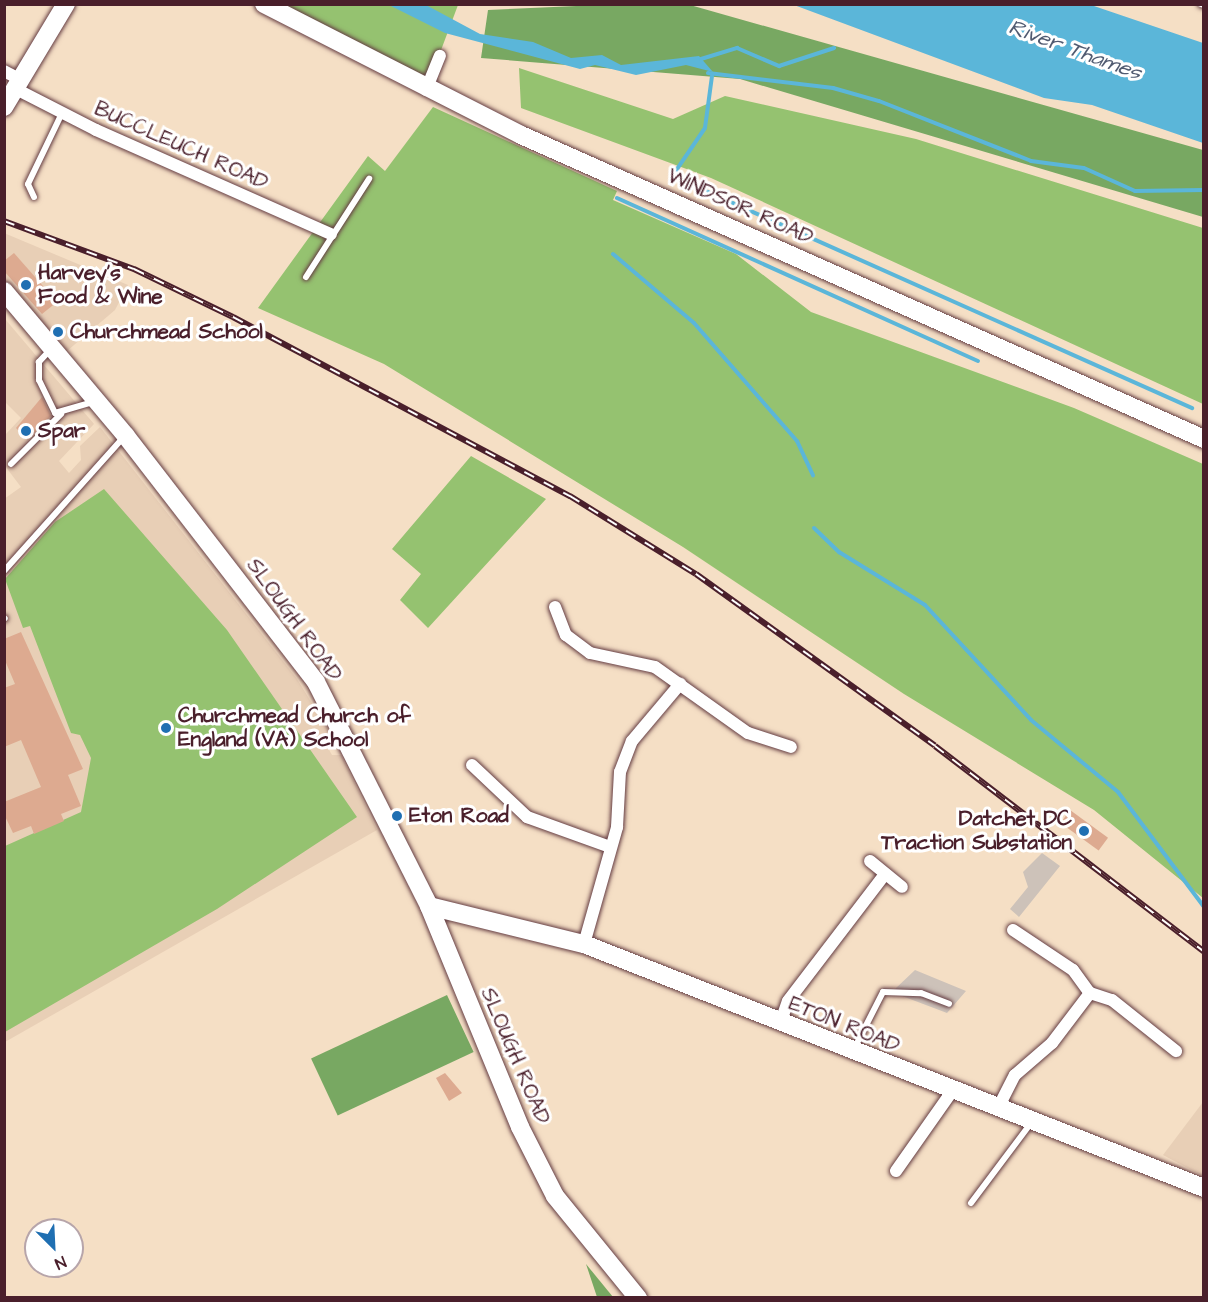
<!DOCTYPE html>
<style>
body{margin:0}
#map{position:relative;width:1208px;height:1302px;overflow:hidden;background:#f5dfc5;font-family:"Architects Daughter",sans-serif}
div>[style]{position:absolute}
.built>*{inset:0;background:#e8cfb6}
.industrial>*{inset:0;background:#cdc2b9}
.green>*{inset:0;background:#95c270}
.forest>*{inset:0;background:#78a862;transform-origin:0 0}
.water>*{inset:0;background:#5bb6d9}
.stream>*{height:4px;margin:-2px;padding:0 2px;transform-origin:2px;border-radius:2px;background:#5bb6d9}
.building>*{inset:0;background:#ddaa90;transform-origin:0 0}
.roads{filter:drop-shadow(0 0 2px #643c42) drop-shadow(0 0 2px #643c42)}
.lane>*{height:6px;margin:-3px;padding:0 3px;transform-origin:3px;border-radius:3px;background:#fff}
.street>*{height:12px;margin:-6px;padding:0 6px;transform-origin:6px;border-radius:6px;background:#fff}
.secondary>*{height:18px;margin:-9px;padding:0 9px;transform-origin:9px;border-radius:9px;background:#fff}
.rail>*{height:6px;margin-top:-3px;transform-origin:0;background:repeating-linear-gradient(90deg,#fff 0 11px,#4a1f2b 0 22px);box-sizing:border-box;border-block:2px solid #4a1f2b}
.dots>*{width:16px;height:16px;translate:-50% -50%;box-sizing:border-box;border:3px solid #fff;border-radius:50%}
span{translate:-50% -50%;white-space:nowrap;text-align:center;line-height:1.15;-webkit-text-stroke:6px #fff;paint-order:stroke}
.street-label{font-size:21px;color:#4a1f2b}
.poi-label{font-size:21px;color:#4a1f2b;font-weight:700}
.left{translate:0 -50%;text-align:left}
.right{translate:-100% -50%;text-align:right}
.water-label{font-size:22px;color:#515b71;font-style:italic}
.frame{position:absolute;inset:0;border:6px solid #4a1f2b;pointer-events:none}
.north{position:absolute;left:24px;top:1218px;width:60px;height:60px;box-sizing:border-box;background:#fff;border:2px solid #b7a5aa;border-radius:50%;rotate:156deg;font-size:16px;font-weight:700;line-height:24px;text-align:center;color:#4a1f2b}
.north::after{content:'';display:block;margin:auto;width:21px;height:27px;background:#1f6fb2;clip-path:polygon(50% 0,100% 100%,50% 72%,0 100%)}
</style>
<div id="map">
<div class="built">
<i style="clip-path:polygon(4px 233px,128px 285px,115px 310px,67px 351px,5px 279px)"></i>
<i style="clip-path:polygon(5px 319px,94px 424px,59px 461px,69px 473px,81px 460px,80px 446px,100px 427px,297px 679px,332px 736px,328px 748px,332px 755px,341px 755px,377px 830px,5px 1042px,4px 499px,21px 487px,5px 466px,5px 435px,21px 418px,5px 402px)"></i>
<i style="clip-path:polygon(1203px 1102px,1203px 1176px,1163px 1155px)"></i>
</div>
<div class="industrial">
<i style="clip-path:polygon(1042px 853px,1060px 866px,1019px 917px,1010px 909px,1028px 887px,1023px 872px)"></i>
<i style="clip-path:polygon(915px 970px,966px 991px,947px 1013px,881px 988px,895px 989px)"></i>
</div>
<div class="green">
<i style="clip-path:polygon(260px 5px,458px 5px,426px 90px)"></i>
<i style="clip-path:polygon(519px 68px,673px 119px,725px 96px,916px 139px,1203px 228px,1203px 404px,711px 178px,521px 108px)"></i>
<i style="clip-path:polygon(433px 107px,617px 191px,613px 200px,736px 254px,811px 312px,1074px 408px,1203px 464px,1203px 898px,1094px 810px,904px 694px,683px 547px,384px 364px,258px 308px,368px 156px,385px 171px)"></i>
<i style="clip-path:polygon(471px 456px,546px 499px,428px 628px,400px 600px,421px 574px,392px 549px)"></i>
<i style="clip-path:polygon(104px 489px,227px 630px,357px 817px,217px 909px,5px 1032px,5px 846px,81px 812px,91px 758px,80px 735px,71px 733px,30px 626px,23px 628px,5px 579px,55px 522px)"></i>
</div>
<div class="forest">
<i style="clip-path:polygon(599px 5px,690px 5px,1203px 150px,1203px 217px,740px 79px,481px 58px,488px 10px)"></i>
<i style="left:447px;top:995px;width:63px;height:150px;rotate:65deg"></i>
<i style="clip-path:polygon(586px 1264px,613px 1297px,597px 1297px)"></i>
</div>
<div class="water">
<i style="clip-path:polygon(389px 5px,426px 5px,480px 34px,533px 42px,571px 58px,602px 55px,621px 65px,699px 56px,713px 72px,686px 65px,636px 75px,595px 65px,580px 69px,445px 33px)"></i>
<i style="clip-path:polygon(794px 5px,1091px 5px,1203px 43px,1203px 143px,1092px 105px,1044px 98px)"></i>
</div>
<div class="stream">
<i style="left:701px;top:59px;width:38px;rotate:-17deg"></i>
<i style="left:737px;top:48px;width:46px;rotate:23.2deg"></i>
<i style="left:779px;top:66px;width:58px;rotate:-18.1deg"></i>
<i style="left:708px;top:73px;width:126px;rotate:6.8deg"></i>
<i style="left:833px;top:88px;width:48px;rotate:15.8deg"></i>
<i style="left:879px;top:101px;width:163px;rotate:21.5deg"></i>
<i style="left:1031px;top:161px;width:53px;rotate:7.5deg"></i>
<i style="left:1084px;top:168px;width:56px;rotate:24.3deg"></i>
<i style="left:1135px;top:191px;width:69px;rotate:-0.8deg"></i>
<i style="left:712px;top:76px;width:52px;rotate:97.7deg"></i>
<i style="left:705px;top:128px;width:50px;rotate:124.3deg"></i>
<i style="left:677px;top:169px;width:10px;rotate:79deg"></i>
<i style="left:679px;top:179px;width:562px;rotate:24.06deg"></i>
<i style="left:617px;top:198px;width:396px;rotate:24.3deg"></i>
<i style="left:613px;top:254px;width:106px;rotate:40.4deg"></i>
<i style="left:694px;top:323px;width:157px;rotate:48.9deg"></i>
<i style="left:797px;top:441px;width:38px;rotate:65deg"></i>
<i style="left:814px;top:528px;width:35px;rotate:44deg"></i>
<i style="left:839px;top:552px;width:101px;rotate:31.6deg"></i>
<i style="left:925px;top:605px;width:156px;rotate:47.3deg"></i>
<i style="left:1031px;top:720px;width:113px;rotate:39.6deg"></i>
<i style="left:1118px;top:792px;width:144px;rotate:53.2deg"></i>
</div>
<div class="building">
<i style="clip-path:polygon(14px 253px,57px 302px,42px 314px,4px 271px,4px 261px)"></i>
<i style="clip-path:polygon(42px 397px,51px 416px,28px 440px,16px 428px)"></i>
<i style="clip-path:polygon(21px 632px,83px 769px,68px 775px,81px 806px,61px 814px,64px 821px,34px 834px,31px 826px,13px 833px,4px 814px,4px 802px,41px 787px,21px 740px,4px 747px,4px 688px,15px 684px,4px 658px,4px 639px)"></i>
<i style="left:1070px;top:810px;width:47px;height:16px;rotate:36deg"></i>
<i style="clip-path:polygon(445px 1073px,462px 1093px,449px 1101px,436px 1078px)"></i>
</div>
<div class="roads">
<div class="lane">
<i style="left:1201px;top:4px;width:3px;rotate:18deg"></i>
<i style="left:34px;top:197px;width:14px;rotate:-115deg"></i>
<i style="left:28px;top:184px;width:79px;rotate:-64.4deg"></i>
<i style="left:306px;top:277px;width:117px;rotate:-57.3deg"></i>
<i style="left:51px;top:349px;width:18px;rotate:133deg"></i>
<i style="left:39px;top:362px;width:18px;rotate:90deg"></i>
<i style="left:39px;top:380px;width:37px;rotate:64deg"></i>
<i style="left:55px;top:413px;width:40px;rotate:-16deg"></i>
<i style="left:11px;top:464px;width:71px;rotate:-45deg"></i>
<i style="left:4px;top:571px;width:180px;rotate:-48.2deg"></i>
<i style="left:4px;top:619px;width:1px;rotate:-45deg"></i>
<i style="left:854px;top:1049px;width:64px;rotate:-63deg"></i>
<i style="left:883px;top:992px;width:38px;rotate:2deg"></i>
<i style="left:921px;top:993px;width:30px;rotate:21deg"></i>
<i style="left:971px;top:1203px;width:100px;rotate:-53.1deg"></i>
</div>
<div class="street">
<i style="left:4px;top:71px;width:19px;rotate:28deg"></i>
<i style="left:16px;top:89px;width:90px;rotate:27.1deg"></i>
<i style="left:96px;top:130px;width:257px;rotate:23.9deg"></i>
<i style="left:426px;top:90px;width:37px;rotate:-68deg"></i>
<i style="left:555px;top:607px;width:30px;rotate:69deg"></i>
<i style="left:566px;top:635px;width:30px;rotate:37deg"></i>
<i style="left:590px;top:653px;width:66px;rotate:12.2deg"></i>
<i style="left:655px;top:667px;width:114px;rotate:35.4deg"></i>
<i style="left:748px;top:733px;width:45px;rotate:18deg"></i>
<i style="left:472px;top:765px;width:76px;rotate:43.4deg"></i>
<i style="left:527px;top:817px;width:88px;rotate:19.9deg"></i>
<i style="left:870px;top:861px;width:41px;rotate:39.1deg"></i>
<i style="left:1013px;top:930px;width:72px;rotate:33.7deg"></i>
<i style="left:1073px;top:970px;width:29px;rotate:54deg"></i>
<i style="left:1090px;top:993px;width:23px;rotate:18deg"></i>
<i style="left:1112px;top:1000px;width:82px;rotate:38.6deg"></i>
<i style="left:584px;top:944px;width:122px;rotate:-74.2deg"></i>
<i style="left:617px;top:827px;width:55px;rotate:-86.9deg"></i>
<i style="left:620px;top:772px;width:33px;rotate:-69deg"></i>
<i style="left:632px;top:741px;width:75px;rotate:-49.9deg"></i>
<i style="left:780px;top:1024px;width:24px;rotate:-71deg"></i>
<i style="left:788px;top:1001px;width:160px;rotate:-52.6deg"></i>
<i style="left:998px;top:1108px;width:37px;rotate:-63deg"></i>
<i style="left:1015px;top:1075px;width:49px;rotate:-40.9deg"></i>
<i style="left:1052px;top:1043px;width:63px;rotate:-52.8deg"></i>
<i style="left:896px;top:1171px;width:99px;rotate:-54.9deg"></i>
</div>
<div class="secondary">
<i style="left:264px;top:4px;width:288px;rotate:27deg"></i>
<i style="left:521px;top:135px;width:748px;rotate:23.99deg"></i>
<i style="left:4px;top:107px;width:120px;rotate:-59deg"></i>
<i style="left:4px;top:291px;width:189px;rotate:49.9deg"></i>
<i style="left:126px;top:436px;width:311px;rotate:52.3deg"></i>
<i style="left:316px;top:682px;width:251px;rotate:63.2deg"></i>
<i style="left:429px;top:906px;width:239px;rotate:67.6deg"></i>
<i style="left:520px;top:1127px;width:77px;rotate:63.1deg"></i>
<i style="left:555px;top:1196px;width:132px;rotate:50.9deg"></i>
<i style="left:429px;top:906px;width:160px;rotate:13.8deg"></i>
<i style="left:584px;top:944px;width:666px;rotate:21.48deg"></i>
</div>
</div>
<div class="rail">
<i style="left:4px;top:221px;width:139px;rotate:20.3deg"></i>
<i style="left:134px;top:269px;width:110px;rotate:25.9deg"></i>
<i style="left:233px;top:317px;width:382px;rotate:28deg"></i>
<i style="left:570px;top:496px;width:148px;rotate:31.8deg"></i>
<i style="left:696px;top:574px;width:294px;rotate:35.7deg"></i>
<i style="left:935px;top:746px;width:339px;rotate:37.4deg"></i>
</div>
<div class="dots">
<i style="left:26px;top:285px;background:#1f6fb2"></i>
<i style="left:58px;top:332px;background:#1f6fb2"></i>
<i style="left:26px;top:431px;background:#1f6fb2"></i>
<i style="left:166px;top:728px;background:#1f6fb2"></i>
<i style="left:397px;top:816px;background:#1f6fb2"></i>
<i style="left:1084px;top:831px;background:#1f6fb2"></i>
</div>
<div class="street-label">
<span style="left:181px;top:146px;rotate:24deg">BUCCLEUCH ROAD</span>
<span style="left:740px;top:207px;rotate:24deg">WINDSOR ROAD</span>
<span style="left:294px;top:620px;rotate:54deg">SLOUGH ROAD</span>
<span style="left:844px;top:1025px;rotate:22deg">ETON ROAD</span>
<span style="left:515px;top:1056px;rotate:67deg">SLOUGH ROAD</span>
</div>
<div class="poi-label">
<span class="left" style="left:38px;top:285px">Harvey's<br>Food &amp; Wine</span>
<span class="left" style="left:70px;top:332px">Churchmead School</span>
<span class="left" style="left:38px;top:431px">Spar</span>
<span class="left" style="left:178px;top:728px">Churchmead Church of<br>England (VA) School</span>
<span class="left" style="left:409px;top:816px">Eton Road</span>
<span class="right" style="left:1072px;top:831px">Datchet DC<br>Traction Substation</span>
</div>
<div class="water-label">
<span style="left:1075px;top:50px;rotate:20deg">River Thames</span>
</div>
<div class="frame"></div>
<div class="north">N</div>
</div>
